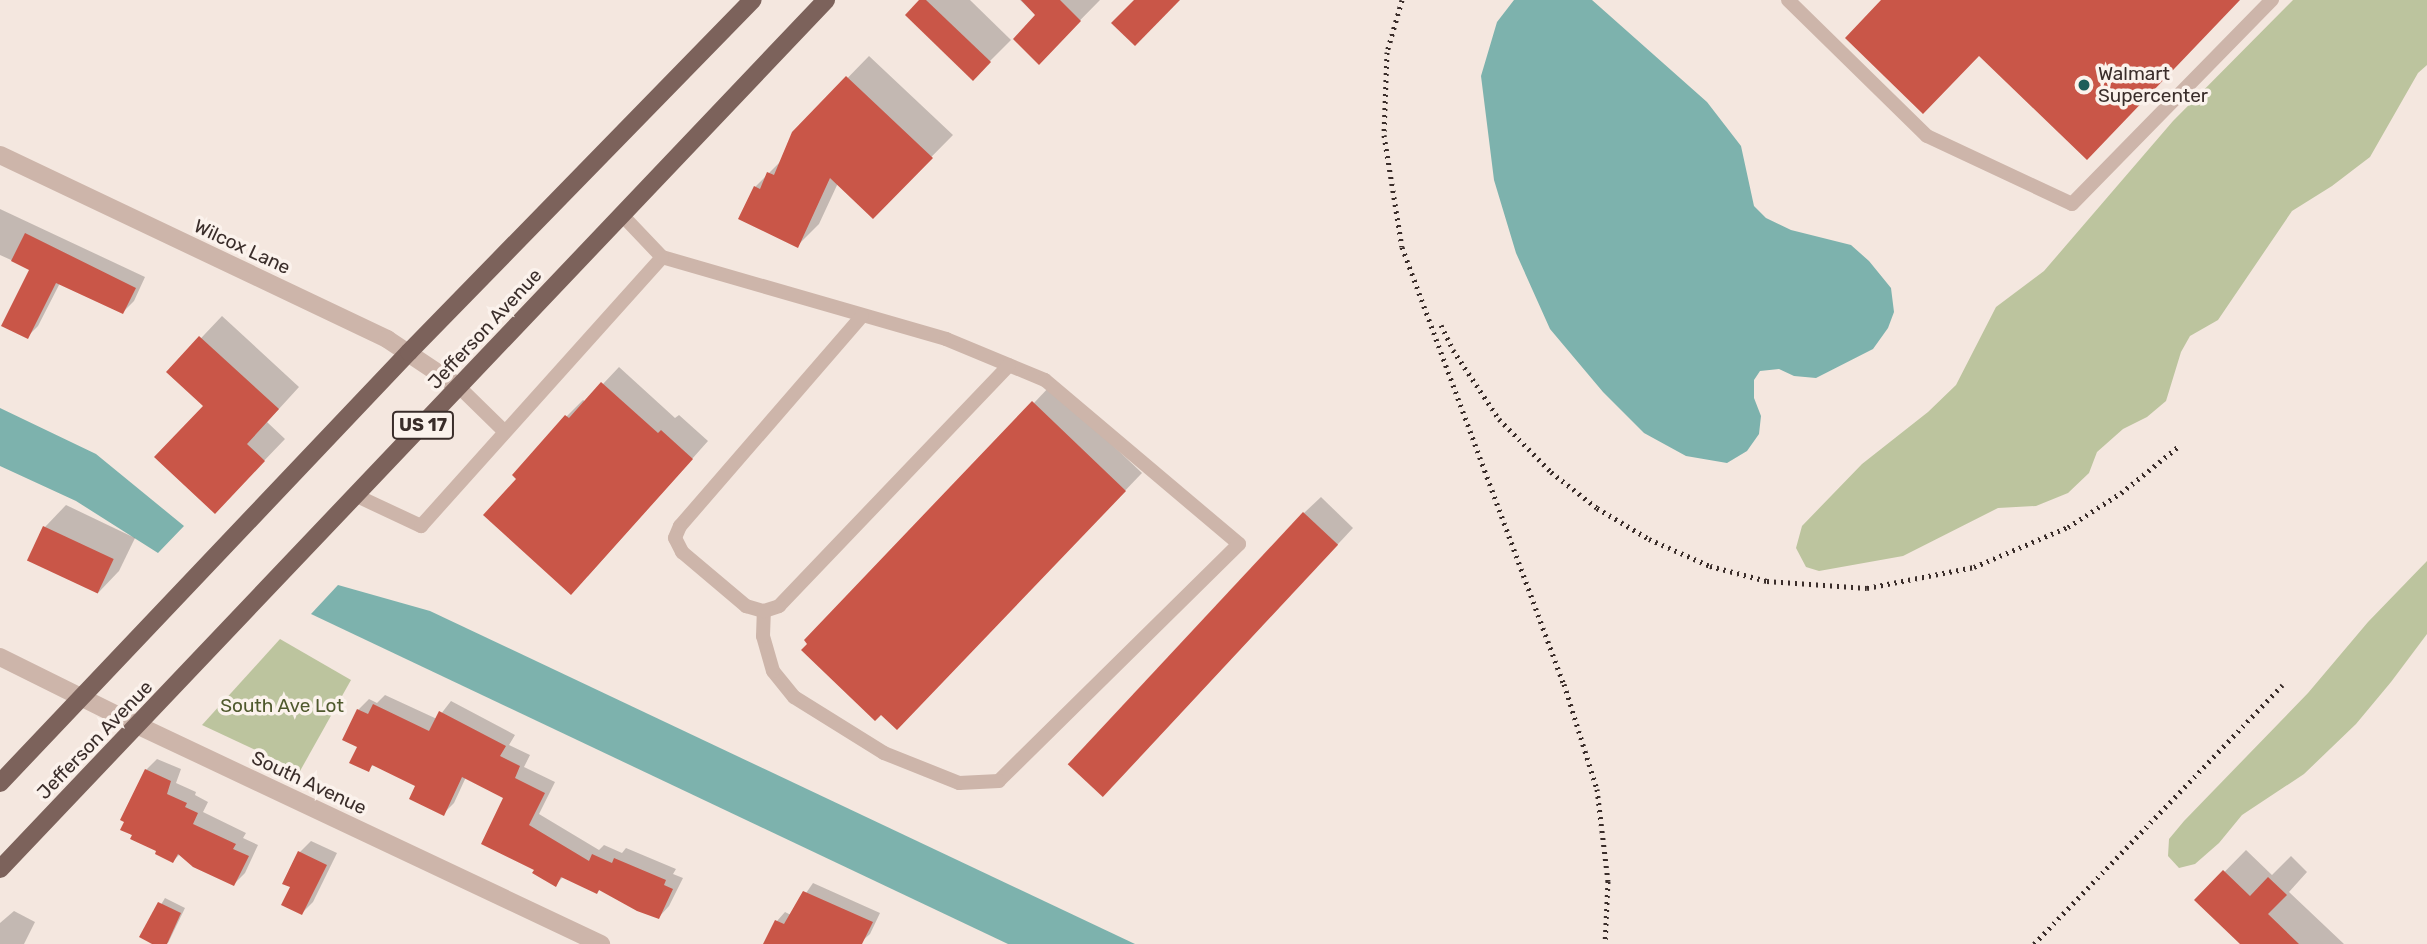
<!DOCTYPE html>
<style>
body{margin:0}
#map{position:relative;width:2427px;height:944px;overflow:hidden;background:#f4e7df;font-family:Rubik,sans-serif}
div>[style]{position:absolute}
.green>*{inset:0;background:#bcc49e}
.water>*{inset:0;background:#7db2ad}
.shadow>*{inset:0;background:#0003}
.building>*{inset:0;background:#c95648;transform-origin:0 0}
.lane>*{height:14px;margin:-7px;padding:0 7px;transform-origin:7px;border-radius:7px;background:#cdb5aa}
.street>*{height:18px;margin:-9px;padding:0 9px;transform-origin:9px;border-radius:9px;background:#cdb5aa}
.primary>*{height:18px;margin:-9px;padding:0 9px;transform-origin:9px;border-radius:9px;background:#7c625b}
.rail>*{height:5px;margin-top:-2.5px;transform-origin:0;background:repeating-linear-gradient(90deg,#3a2d2a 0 2px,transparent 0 7px)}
.dots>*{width:19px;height:19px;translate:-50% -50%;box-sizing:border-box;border:4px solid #fbf2ec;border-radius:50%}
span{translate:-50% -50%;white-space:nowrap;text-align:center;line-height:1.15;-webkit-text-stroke:7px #fbf2ec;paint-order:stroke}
.shield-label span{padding:2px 5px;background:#fbf2ec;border:2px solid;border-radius:5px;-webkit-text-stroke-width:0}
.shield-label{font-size:18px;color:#3a2d2a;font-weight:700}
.poi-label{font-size:19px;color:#3a2d2a}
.left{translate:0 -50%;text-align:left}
.street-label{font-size:19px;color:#3a2d2a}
.park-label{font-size:19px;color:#4f592d}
</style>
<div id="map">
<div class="green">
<i style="clip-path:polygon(2293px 0,2427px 0,2427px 65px,2418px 73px,2370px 157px,2332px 186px,2292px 211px,2218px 320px,2190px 336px,2181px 352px,2166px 401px,2147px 417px,2123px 429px,2097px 452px,2089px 473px,2068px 493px,2036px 506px,1998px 508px,1903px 556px,1819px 571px,1806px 567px,1796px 548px,1802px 526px,1862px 464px,1928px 412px,1956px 385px,1996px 307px,2044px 271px,2173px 121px)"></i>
<i style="clip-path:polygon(2427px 561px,2427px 634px,2391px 682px,2356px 724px,2304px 774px,2242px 815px,2219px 843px,2195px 864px,2179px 868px,2168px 856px,2169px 839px,2184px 821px,2308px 693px,2368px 622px)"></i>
<i style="clip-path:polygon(280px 639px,351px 680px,300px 771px,202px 725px)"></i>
</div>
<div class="water">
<i style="clip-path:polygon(1514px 0,1592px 0,1707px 102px,1741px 146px,1754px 206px,1766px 218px,1791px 230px,1851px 245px,1869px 261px,1891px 288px,1894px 312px,1888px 328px,1873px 349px,1816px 378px,1794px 376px,1779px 369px,1760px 371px,1754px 380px,1754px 398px,1761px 416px,1759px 434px,1747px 451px,1727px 463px,1686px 456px,1644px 433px,1603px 392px,1550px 329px,1516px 253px,1494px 180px,1481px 76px,1497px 22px)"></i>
<i style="clip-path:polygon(0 408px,96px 454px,184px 526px,158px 553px,76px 501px,0 466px)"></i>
<i style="clip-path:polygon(338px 585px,430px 611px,1135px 944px,1008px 944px,311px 614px)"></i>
</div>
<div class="shadow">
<i style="clip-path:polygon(921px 0,970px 0,1011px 40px,973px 78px)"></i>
<i style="clip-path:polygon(1020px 0,1100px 0,1039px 62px,1037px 16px)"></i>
<i style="clip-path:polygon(869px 56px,953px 135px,873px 216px,838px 183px,819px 224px,797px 246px,755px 187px,782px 160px,794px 133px)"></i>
<i style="clip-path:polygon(0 209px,145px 277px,134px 301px,123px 312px,60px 283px,38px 326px,27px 337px,31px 269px,0 255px)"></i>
<i style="clip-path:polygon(222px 316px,299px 387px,267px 422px,285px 439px,236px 490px,205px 406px,169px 372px)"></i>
<i style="clip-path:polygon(619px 367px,675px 418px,679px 415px,708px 441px,588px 576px,519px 479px,567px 416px,583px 400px,586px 402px)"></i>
<i style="clip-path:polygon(1050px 386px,1142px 473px,914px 711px,1034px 403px)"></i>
<i style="clip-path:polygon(1321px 497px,1353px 528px,1120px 778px,1304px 513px)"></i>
<i style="clip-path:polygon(66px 505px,135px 538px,119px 571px,98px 593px,45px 527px)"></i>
<i style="clip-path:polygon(385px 695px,437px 719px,451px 701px,515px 735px,509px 745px,530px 755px,524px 767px,555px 782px,539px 814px,599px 850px,604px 845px,622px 853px,626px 848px,676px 869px,673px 874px,683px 878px,669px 906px,659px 917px,600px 889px,597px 892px,563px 877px,555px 885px,536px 869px,505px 797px,466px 777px,454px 803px,443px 814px,418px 785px,374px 764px,368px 770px,359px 746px,358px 710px,369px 699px,377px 703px)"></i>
<i style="clip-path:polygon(157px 759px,181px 769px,176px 783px,196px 792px,195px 795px,208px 802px,203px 812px,246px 833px,243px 838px,258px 845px,245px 873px,234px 884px,180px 854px,173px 861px,122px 829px,146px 770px)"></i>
<i style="clip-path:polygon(311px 841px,337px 853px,313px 902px,302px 913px,292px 887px,300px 852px)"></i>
<i style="clip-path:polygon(2246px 850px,2272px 875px,2291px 856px,2307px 872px,2289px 892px,2344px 944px,2242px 944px,2197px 900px)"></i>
<i style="clip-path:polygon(813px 883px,880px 913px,870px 934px,861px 942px,765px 944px,777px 921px,785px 912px,791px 915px)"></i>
<i style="clip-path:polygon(165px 898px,185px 908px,168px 943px,156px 944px,142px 936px)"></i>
<i style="clip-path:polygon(14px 911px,35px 922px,24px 944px,0 944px,0 923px)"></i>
</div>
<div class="building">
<i style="clip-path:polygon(919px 0,926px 0,991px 62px,973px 81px,905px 15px)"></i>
<i style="clip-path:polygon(1021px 0,1060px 0,1081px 21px,1039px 65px,1013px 39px,1035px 15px)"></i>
<i style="clip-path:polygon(1134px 0,1180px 0,1135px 46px,1111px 23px)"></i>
<i style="clip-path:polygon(1881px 0,2240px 0,2087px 160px,1979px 56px,1923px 114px,1845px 38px)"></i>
<i style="clip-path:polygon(846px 76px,933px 158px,873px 219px,830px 178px,798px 248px,738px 219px,754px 186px,760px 189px,767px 172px,774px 175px,792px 132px)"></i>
<i style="clip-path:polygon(25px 233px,136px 288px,123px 314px,56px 283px,28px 339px,1px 326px,29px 270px,11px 261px)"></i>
<i style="clip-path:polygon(199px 336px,279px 409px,247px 444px,265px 461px,215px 514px,154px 457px,203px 406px,166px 372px)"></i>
<i style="clip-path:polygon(601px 382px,658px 433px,661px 430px,693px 459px,571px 595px,483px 515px,516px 479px,512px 475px,565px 415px,569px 418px)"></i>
<i style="clip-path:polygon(1032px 401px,1126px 491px,897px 730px,881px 715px,875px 721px,801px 650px,807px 644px,804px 640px)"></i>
<i style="left:1303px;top:512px;width:48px;height:345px;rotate:43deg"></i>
<i style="left:43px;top:526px;width:78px;height:38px;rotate:25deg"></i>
<i style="clip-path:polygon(373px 704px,429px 731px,439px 711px,506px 746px,500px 756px,520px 766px,515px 778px,545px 793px,529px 825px,589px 861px,592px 854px,612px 863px,614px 858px,666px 880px,664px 885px,673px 889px,659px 919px,637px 911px,599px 890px,597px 894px,561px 877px,556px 887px,532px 873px,534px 870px,481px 844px,503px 798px,462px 777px,444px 816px,409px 799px,415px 786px,372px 765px,369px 772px,349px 763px,357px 747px,342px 740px,357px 709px,368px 714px)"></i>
<i style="clip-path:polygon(145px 769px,171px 781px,167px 794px,187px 803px,185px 807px,198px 813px,193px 824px,236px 844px,233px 849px,249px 856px,234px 886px,193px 867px,178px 854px,173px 863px,155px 854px,156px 851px,130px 839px,132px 835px,120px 830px,124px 822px,120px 820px)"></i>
<i style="clip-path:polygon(298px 851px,327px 865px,302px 915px,281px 905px,290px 887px,282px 884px)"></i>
<i style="clip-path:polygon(2223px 870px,2250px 896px,2268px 877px,2287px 895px,2268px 914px,2299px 944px,2240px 944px,2194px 900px)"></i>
<i style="clip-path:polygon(803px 891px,873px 922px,862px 944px,763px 944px,775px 920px,784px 924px)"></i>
<i style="clip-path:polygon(158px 902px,181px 913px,167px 944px,152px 944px,139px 937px)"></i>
</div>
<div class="lane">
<i style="left:1788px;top:0;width:194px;rotate:44.4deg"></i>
<i style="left:1927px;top:136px;width:160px;rotate:25.1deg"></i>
<i style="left:2072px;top:204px;width:286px;rotate:-45.6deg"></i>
<i style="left:662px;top:257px;width:296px;rotate:16.1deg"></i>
<i style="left:946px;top:339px;width:107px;rotate:22.5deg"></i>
<i style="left:1045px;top:380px;width:254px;rotate:40.2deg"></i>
<i style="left:1239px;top:544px;width:337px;rotate:135.4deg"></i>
<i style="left:999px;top:781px;width:40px;rotate:177.1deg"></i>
<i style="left:959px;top:783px;width:81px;rotate:-158.2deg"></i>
<i style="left:884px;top:753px;width:106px;rotate:-148.1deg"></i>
<i style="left:794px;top:697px;width:33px;rotate:-129deg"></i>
<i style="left:773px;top:671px;width:36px;rotate:-106deg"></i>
<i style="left:763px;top:636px;width:25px;rotate:-88deg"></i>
<i style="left:862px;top:316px;width:278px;rotate:130.9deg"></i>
<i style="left:680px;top:526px;width:13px;rotate:113deg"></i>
<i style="left:675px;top:538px;width:16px;rotate:63deg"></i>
<i style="left:682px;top:552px;width:84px;rotate:40.2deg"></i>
<i style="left:746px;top:606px;width:19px;rotate:16deg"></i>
<i style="left:764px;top:611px;width:16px;rotate:-18deg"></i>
<i style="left:779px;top:606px;width:333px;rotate:-46.3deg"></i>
<i style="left:459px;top:387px;width:63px;rotate:44.4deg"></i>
<i style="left:357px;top:496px;width:71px;rotate:25.1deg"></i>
<i style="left:421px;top:526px;width:361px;rotate:-48.1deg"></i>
<i style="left:662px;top:257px;width:58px;rotate:-133.6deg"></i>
</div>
<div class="street">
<i style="left:0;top:155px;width:429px;rotate:25.4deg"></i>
<i style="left:387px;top:339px;width:87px;rotate:33.7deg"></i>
<i style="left:0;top:657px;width:155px;rotate:26.4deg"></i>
<i style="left:139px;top:726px;width:511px;rotate:25.26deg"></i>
</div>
<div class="primary">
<i style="left:0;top:783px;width:594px;rotate:-46.5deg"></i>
<i style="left:409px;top:352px;width:492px;rotate:-45.7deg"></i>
<i style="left:0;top:869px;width:1199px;rotate:-46.45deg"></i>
</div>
<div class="rail">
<i style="left:1402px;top:0;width:54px;rotate:106.1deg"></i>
<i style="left:1387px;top:52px;width:83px;rotate:92.1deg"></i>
<i style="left:1384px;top:135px;width:113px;rotate:80.9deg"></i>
<i style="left:1402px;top:247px;width:466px;rotate:69.7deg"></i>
<i style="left:1564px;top:684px;width:110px;rotate:72.6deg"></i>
<i style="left:1597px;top:789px;width:93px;rotate:83.2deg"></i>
<i style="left:1608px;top:881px;width:63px;rotate:92.7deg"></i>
<i style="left:1441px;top:325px;width:28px;rotate:64deg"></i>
<i style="left:1453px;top:350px;width:83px;rotate:56.3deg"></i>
<i style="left:1499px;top:419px;width:74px;rotate:45.5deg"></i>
<i style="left:1551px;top:472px;width:58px;rotate:38deg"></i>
<i style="left:1597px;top:508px;width:61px;rotate:30.8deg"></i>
<i style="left:1649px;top:539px;width:67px;rotate:23.9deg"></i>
<i style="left:1710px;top:566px;width:59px;rotate:14.7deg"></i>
<i style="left:1767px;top:581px;width:100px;rotate:4deg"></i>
<i style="left:1867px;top:588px;width:109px;rotate:-11.1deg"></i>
<i style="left:1974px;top:567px;width:102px;rotate:-23.1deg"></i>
<i style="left:2068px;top:527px;width:63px;rotate:-32.7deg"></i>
<i style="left:2121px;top:493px;width:75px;rotate:-39deg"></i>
<i style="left:2034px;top:944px;width:359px;rotate:-46.2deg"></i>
</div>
<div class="dots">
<i style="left:2084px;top:85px;background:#1e5d59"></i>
</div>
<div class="shield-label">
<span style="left:423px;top:425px">US 17</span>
</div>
<div class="poi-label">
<span class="left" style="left:2098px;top:85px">Walmart<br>Supercenter</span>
</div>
<div class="street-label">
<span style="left:242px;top:247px;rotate:25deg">Wilcox Lane</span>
<span style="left:485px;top:329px;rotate:-47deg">Jefferson Avenue</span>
<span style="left:95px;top:740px;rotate:-46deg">Jefferson Avenue</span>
<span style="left:309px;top:783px;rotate:25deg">South Avenue</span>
</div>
<div class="park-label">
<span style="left:282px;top:706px">South Ave Lot</span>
</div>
</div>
